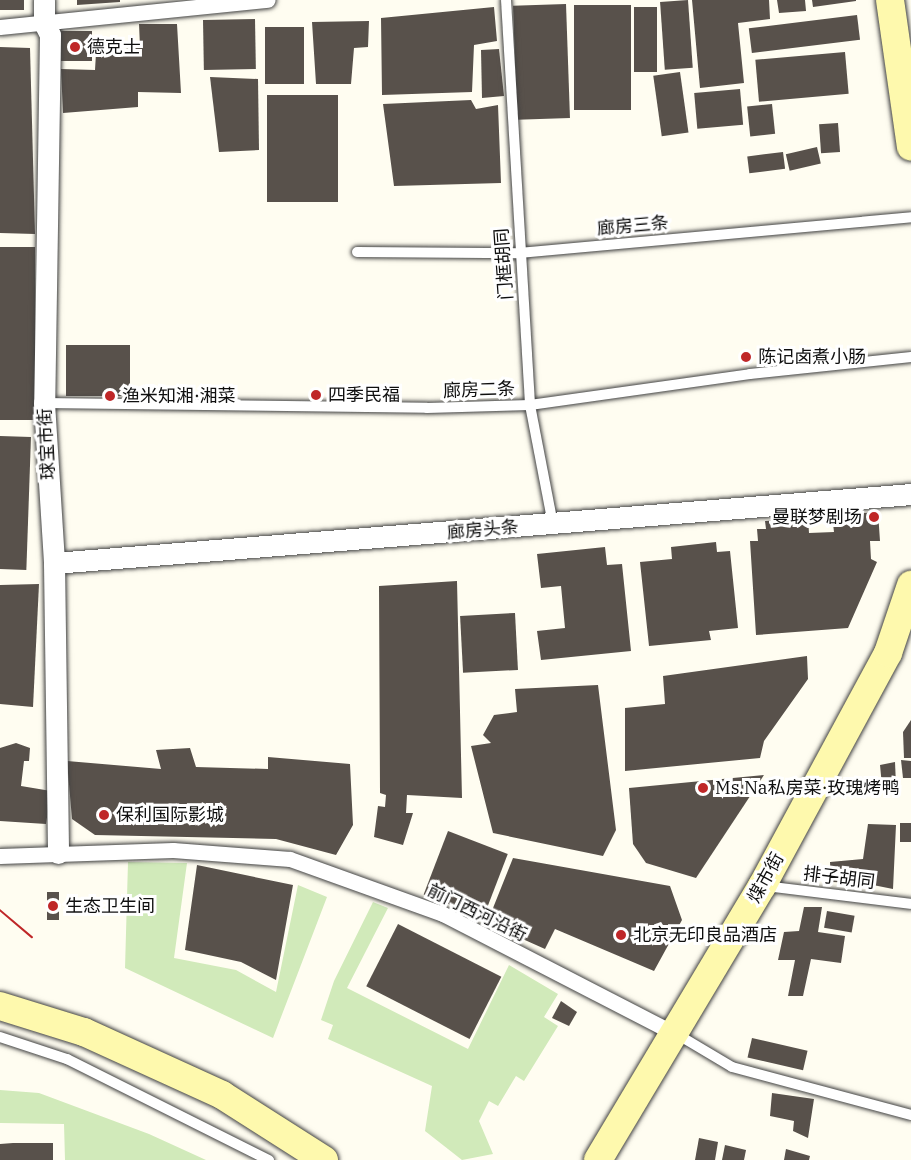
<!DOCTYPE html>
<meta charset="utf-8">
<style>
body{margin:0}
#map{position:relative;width:911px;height:1160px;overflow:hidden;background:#fffdf1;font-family:"IBM Plex Serif","Noto Sans SC",serif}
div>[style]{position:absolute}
.green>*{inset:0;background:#d1eaba}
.building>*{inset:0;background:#58514b;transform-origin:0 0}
.roads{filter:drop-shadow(0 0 2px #424242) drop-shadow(0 0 2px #424242)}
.service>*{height:10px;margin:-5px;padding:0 5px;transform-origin:5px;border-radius:5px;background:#fff}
.pedestrian>*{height:15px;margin:-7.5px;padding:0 7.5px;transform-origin:7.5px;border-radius:7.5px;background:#fff}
.minor>*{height:21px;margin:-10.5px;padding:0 10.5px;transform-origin:10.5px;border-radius:10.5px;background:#fff}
.secondary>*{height:28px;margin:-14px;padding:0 14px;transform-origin:14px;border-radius:14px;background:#fef9ad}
.tram>*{height:1.5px;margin:-0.75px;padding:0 0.75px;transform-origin:0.75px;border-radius:0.75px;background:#bf2728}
.dots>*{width:16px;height:16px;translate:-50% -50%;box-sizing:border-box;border:3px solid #fff;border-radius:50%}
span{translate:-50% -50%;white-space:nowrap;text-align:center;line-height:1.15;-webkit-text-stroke:6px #fff;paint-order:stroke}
.poi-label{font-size:18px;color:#0f0f0f}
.left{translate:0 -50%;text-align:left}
.right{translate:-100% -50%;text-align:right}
.street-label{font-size:18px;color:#0f0f0f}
</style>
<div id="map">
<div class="green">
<i style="clip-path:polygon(128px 862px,187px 863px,174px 958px,236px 970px,276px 992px,298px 885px,327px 897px,273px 1038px,125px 968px)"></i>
<i style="clip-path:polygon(373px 902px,388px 908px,347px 988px,468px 1049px,509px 965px,558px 994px,544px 1017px,558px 1026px,524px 1081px,516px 1076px,498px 1106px,489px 1101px,479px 1121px,493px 1154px,462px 1160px,425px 1131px,432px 1086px,328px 1039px,333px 1025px,321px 1020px,334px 981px)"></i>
<i style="clip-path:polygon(0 1090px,39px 1093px,149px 1134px,206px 1160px,65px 1160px,64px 1124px,0 1123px)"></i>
</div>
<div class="building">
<i style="left:0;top:0;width:24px;height:10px"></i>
<i style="clip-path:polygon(77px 0,120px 0,120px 2px,77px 5px)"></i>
<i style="left:688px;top:0;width:68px;height:28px;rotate:86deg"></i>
<i style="clip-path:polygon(692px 0,769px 0,770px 19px,738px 23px,744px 83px,700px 88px)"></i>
<i style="clip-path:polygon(777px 0,805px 0,806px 11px,779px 13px)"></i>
<i style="clip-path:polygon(812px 0,856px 0,856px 1px,813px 7px)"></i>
<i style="left:566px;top:4px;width:114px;height:53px;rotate:88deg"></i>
<i style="left:631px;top:5px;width:105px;height:57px;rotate:90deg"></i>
<i style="clip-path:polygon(494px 7px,497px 41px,474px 45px,472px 92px,382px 95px,381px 18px)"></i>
<i style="left:634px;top:7px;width:23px;height:65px"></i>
<i style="left:857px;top:15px;width:25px;height:109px;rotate:83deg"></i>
<i style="left:255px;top:19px;width:50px;height:52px;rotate:89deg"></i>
<i style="clip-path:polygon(369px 21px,368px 47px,354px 48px,351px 84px,316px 84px,312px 22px)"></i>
<i style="clip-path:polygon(139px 24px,177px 24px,181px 93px,138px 92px,138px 107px,63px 113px,61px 69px,95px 70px,96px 53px,140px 47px)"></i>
<i style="left:265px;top:27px;width:39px;height:57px"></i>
<i style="left:61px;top:31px;width:31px;height:30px"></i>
<i style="clip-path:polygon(0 47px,30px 48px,35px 234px,0 233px)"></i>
<i style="clip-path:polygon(499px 49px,504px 96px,482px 98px,481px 50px)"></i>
<i style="left:845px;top:52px;width:42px;height:90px;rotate:85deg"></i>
<i style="left:680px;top:72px;width:61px;height:27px;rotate:82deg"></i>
<i style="clip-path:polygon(210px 77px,258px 79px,259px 150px,219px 152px)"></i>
<i style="left:740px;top:89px;width:36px;height:46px;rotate:85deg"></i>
<i style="left:267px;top:95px;width:71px;height:107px"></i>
<i style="clip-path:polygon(471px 100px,476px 109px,498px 105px,501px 183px,394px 186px,383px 104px)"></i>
<i style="left:772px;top:104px;width:30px;height:25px;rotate:84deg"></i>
<i style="left:838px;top:123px;width:29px;height:19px;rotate:86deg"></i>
<i style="left:817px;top:147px;width:17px;height:32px;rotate:77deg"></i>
<i style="left:783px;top:152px;width:17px;height:36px;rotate:83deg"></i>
<i style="left:0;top:247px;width:35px;height:173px"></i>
<i style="left:66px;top:345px;width:64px;height:51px"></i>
<i style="left:0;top:436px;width:31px;height:133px;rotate:2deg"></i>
<i style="clip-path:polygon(878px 512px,880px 541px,870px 541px,871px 559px,877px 562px,848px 628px,756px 635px,750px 541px,758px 541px,757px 529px,766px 529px,765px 521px,808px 518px,809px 533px,834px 532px,832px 515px)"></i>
<i style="clip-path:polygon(716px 542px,717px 552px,730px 551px,738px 628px,709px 631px,711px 640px,649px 646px,640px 562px,672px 559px,671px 547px)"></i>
<i style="clip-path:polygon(605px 547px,607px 565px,622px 564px,631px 651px,541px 660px,537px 631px,565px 628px,561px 586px,541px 588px,537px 554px)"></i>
<i style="clip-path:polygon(457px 581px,462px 798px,407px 795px,406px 813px,413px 813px,403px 845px,374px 837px,378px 806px,385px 807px,386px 795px,380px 793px,379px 586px)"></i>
<i style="clip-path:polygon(39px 584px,33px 707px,0 704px,0 585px)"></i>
<i style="left:515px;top:613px;width:57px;height:55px;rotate:87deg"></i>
<i style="clip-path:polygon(807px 656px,808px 679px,764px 741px,760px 758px,625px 771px,625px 708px,665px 704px,663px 676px)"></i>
<i style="clip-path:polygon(598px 685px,616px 830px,603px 856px,493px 833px,471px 746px,491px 743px,483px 735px,494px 715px,517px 712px,515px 689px)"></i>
<i style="clip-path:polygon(911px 720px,911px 758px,904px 758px,903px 732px)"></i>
<i style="clip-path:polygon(16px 743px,30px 748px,29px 761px,24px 761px,21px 786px,51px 791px,46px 824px,0 821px,0 748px)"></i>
<i style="clip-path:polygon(190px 748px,196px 767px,268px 769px,268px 757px,350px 764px,353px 825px,336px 855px,276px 839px,95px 835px,72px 819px,67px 761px,161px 769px,156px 750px)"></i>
<i style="clip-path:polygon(901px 760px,911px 761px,911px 778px,903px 778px)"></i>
<i style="clip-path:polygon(895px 762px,896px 785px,882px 786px,880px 765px)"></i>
<i style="clip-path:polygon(764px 775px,696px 878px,646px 863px,633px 844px,629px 788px)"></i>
<i style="left:900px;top:823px;width:11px;height:19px"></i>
<i style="clip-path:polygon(868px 824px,896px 825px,893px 889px,863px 883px,831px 882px,830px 862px,863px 859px)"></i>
<i style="left:448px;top:831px;width:64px;height:68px;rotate:21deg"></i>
<i style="clip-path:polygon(513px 858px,670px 886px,682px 920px,654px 971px,555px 929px,545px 949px,487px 923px)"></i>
<i style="clip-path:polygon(197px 865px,293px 885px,276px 980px,241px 962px,185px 950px)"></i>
<i style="left:47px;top:892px;width:12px;height:28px"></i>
<i style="clip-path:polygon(804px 907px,822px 907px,818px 932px,845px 936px,841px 963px,811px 959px,803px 996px,788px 996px,795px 960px,778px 960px,784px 932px,799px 931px)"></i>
<i style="left:827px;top:911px;width:28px;height:17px;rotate:10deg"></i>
<i style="left:398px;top:924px;width:116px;height:70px;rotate:27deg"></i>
<i style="clip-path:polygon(561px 1001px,577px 1012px,569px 1026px,552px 1018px)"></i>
<i style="left:752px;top:1038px;width:57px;height:20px;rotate:13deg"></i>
<i style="clip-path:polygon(772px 1093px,814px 1099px,808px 1138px,793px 1131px,794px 1121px,770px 1116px)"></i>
<i style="clip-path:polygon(699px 1138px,718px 1142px,715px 1160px,695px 1160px)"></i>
<i style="clip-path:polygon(13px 1143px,53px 1143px,53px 1160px,0 1160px,0 1144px)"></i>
<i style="clip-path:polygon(725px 1145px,746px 1150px,744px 1160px,722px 1160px)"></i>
<i style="clip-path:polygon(786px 1149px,810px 1156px,809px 1160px,784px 1160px)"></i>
</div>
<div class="roads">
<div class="service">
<i style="left:506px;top:0;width:406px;rotate:86.6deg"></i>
<i style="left:530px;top:405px;width:121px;rotate:79.1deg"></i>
<i style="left:357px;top:252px;width:162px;rotate:0.4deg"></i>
<i style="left:519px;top:253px;width:394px;rotate:-5.2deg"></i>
<i style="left:44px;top:403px;width:383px;rotate:0.7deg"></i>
<i style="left:427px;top:408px;width:103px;rotate:-1.7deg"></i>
<i style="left:530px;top:405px;width:222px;rotate:-8deg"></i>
<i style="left:750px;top:374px;width:162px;rotate:-6deg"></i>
<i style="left:765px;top:886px;width:147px;rotate:7deg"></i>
<i style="left:675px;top:1033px;width:66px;rotate:30.8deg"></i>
<i style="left:732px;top:1067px;width:185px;rotate:15deg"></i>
<i style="left:0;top:1037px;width:71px;rotate:18.2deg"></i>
<i style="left:67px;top:1059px;width:226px;rotate:26.6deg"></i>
</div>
<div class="pedestrian">
<i style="left:0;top:27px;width:269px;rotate:-5.8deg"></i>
<i style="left:0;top:856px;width:173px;rotate:-2deg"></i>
<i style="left:173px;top:850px;width:117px;rotate:4.4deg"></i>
<i style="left:290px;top:859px;width:163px;rotate:19.8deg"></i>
<i style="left:443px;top:914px;width:260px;rotate:27.3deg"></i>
</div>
<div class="minor">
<i style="left:44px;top:0;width:23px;rotate:90deg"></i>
<i style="left:44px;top:23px;width:13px;rotate:63deg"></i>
<i style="left:50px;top:35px;width:368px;rotate:90.9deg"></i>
<i style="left:44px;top:403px;width:160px;rotate:86.4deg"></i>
<i style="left:54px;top:563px;width:290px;rotate:89.2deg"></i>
<i style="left:54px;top:563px;width:860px;rotate:-4.6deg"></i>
</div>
<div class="secondary">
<i style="left:890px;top:0;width:148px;rotate:81.9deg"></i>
<i style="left:0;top:1006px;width:88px;rotate:17.2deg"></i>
<i style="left:84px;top:1032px;width:152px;rotate:24.5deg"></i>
<i style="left:222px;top:1095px;width:121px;rotate:32.5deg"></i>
<i style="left:598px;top:1160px;width:319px;rotate:-59.1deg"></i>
<i style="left:762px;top:886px;width:265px;rotate:-61.6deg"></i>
<i style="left:888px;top:653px;width:72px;rotate:-71.3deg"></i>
</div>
</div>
<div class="tram">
<i style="left:0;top:910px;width:42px;rotate:40.2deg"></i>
</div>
<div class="dots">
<i style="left:75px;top:47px;background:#bf2728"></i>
<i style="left:746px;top:357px;background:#bf2728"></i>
<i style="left:316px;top:395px;background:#bf2728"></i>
<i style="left:110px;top:396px;background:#bf2728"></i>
<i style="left:874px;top:517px;background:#bf2728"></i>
<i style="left:703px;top:788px;background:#bf2728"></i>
<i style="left:104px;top:815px;background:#bf2728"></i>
<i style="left:53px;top:906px;background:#bf2728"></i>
<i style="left:621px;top:935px;background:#bf2728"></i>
</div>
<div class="poi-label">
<span class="left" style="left:87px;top:47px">德克士</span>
<span class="left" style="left:758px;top:357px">陈记卤煮小肠</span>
<span class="left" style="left:328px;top:395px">四季民福</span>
<span class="left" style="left:122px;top:396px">渔米知湘·湘菜</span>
<span class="right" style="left:862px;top:517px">曼联梦剧场</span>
<span class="left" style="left:715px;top:788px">Ms.Na私房菜·玫瑰烤鸭</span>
<span class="left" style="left:116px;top:815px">保利国际影城</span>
<span class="left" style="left:65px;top:906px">生态卫生间</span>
<span class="left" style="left:633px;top:935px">北京无印良品酒店</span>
</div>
<div class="street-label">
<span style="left:633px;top:226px;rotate:-5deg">廊房三条</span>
<span style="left:504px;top:264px;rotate:-94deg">门框胡同</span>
<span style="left:479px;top:390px;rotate:-2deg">廊房二条</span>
<span style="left:47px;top:444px;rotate:-93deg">球宝市街</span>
<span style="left:483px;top:530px;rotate:-5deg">廊房头条</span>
<span style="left:766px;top:878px;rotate:-61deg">煤市街</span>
<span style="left:839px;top:878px;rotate:7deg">排子胡同</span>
<span style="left:477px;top:913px;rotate:26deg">前门西河沿街</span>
</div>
</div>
